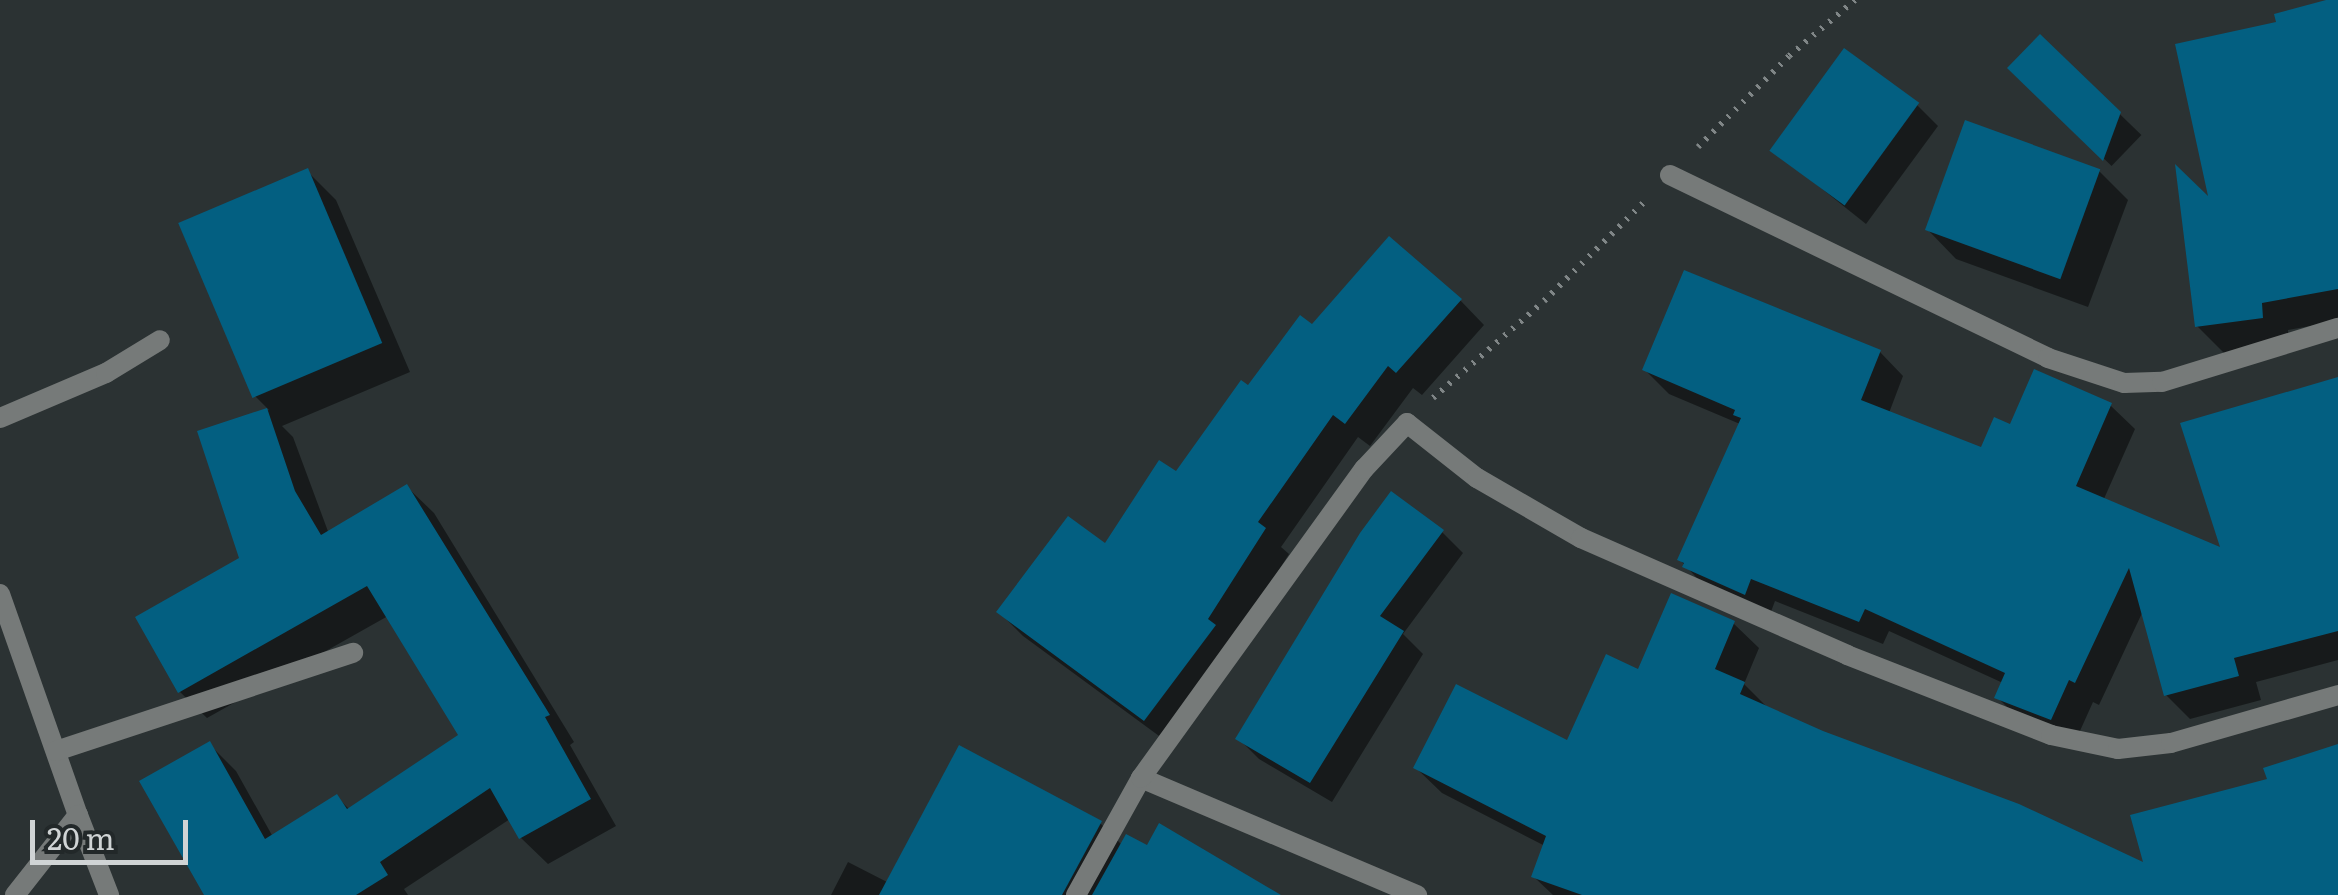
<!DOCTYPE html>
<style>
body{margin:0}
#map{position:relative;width:2338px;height:895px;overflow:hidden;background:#2b3233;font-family:Literata,serif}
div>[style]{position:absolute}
.shadow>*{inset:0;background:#0007;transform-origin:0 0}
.building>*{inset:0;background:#035f81;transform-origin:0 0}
.path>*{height:6px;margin-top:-3px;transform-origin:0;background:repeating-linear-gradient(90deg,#808687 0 2.5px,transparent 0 10.5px)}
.lane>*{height:20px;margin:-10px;padding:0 10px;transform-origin:10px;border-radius:10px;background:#767a79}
.street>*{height:20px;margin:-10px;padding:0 10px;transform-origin:10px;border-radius:10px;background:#767a79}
span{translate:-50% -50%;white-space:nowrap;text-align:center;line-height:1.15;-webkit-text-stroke:10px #222829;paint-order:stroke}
.scale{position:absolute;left:30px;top:820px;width:158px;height:45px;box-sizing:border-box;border:5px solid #d0d4d5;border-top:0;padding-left:12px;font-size:30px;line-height:35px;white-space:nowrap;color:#d0d4d5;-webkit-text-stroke:8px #222829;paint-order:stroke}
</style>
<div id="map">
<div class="shadow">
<i style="clip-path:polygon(2338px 2px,2338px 321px,2288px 330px,2289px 345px,2224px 353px,2197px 326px,2212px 203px,2325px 14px)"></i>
<i style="left:2040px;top:37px;width:141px;height:43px;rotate:44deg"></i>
<i style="clip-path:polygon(1917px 105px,1938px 126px,1866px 224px,1772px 149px)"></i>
<i style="clip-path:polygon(307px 171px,336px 200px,410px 372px,282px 426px,293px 437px,329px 534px,407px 487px,434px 513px,574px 742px,570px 745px,616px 826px,548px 864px,521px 838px,510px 819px,404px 889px,408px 895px,207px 895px,209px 744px,236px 771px,273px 837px,337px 797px,350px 810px,462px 736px,388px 616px,207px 718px,180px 692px,242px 559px,200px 432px,269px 410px,255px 396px)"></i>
<i style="clip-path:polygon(2099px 171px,2128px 200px,2088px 307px,1956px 259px,1928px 230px)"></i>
<i style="clip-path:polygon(1460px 300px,1484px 325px,1422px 395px,1413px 388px,1370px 446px,1358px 437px,1281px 547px,1289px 554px,1170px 744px,1023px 636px,999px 612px,1106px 547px,1176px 474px,1248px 389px,1313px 328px)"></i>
<i style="clip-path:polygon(1880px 352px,1903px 376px,1889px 413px,1982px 450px,2011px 427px,2036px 372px,2111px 406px,2135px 429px,2103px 501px,2224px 552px,2338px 380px,2338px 660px,2256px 682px,2261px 700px,2190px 719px,2166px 695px,2143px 611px,2099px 705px,2093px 702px,2075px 742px,2021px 721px,1997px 697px,2003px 683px,1889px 631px,1883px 644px,1775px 601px,1769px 617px,1709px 591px,1680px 560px,1740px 424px,1669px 394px,1645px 370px)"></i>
<i style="clip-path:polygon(1442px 532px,1463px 553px,1403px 634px,1423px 654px,1332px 802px,1259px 759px,1238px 738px)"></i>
<i style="clip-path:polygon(1733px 623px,1759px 648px,1744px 684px,1770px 710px,2147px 866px,2270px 780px,2338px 747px,2338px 895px,1553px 895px,1534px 877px,1545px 846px,1442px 793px,1416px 768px,1569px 744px,1640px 672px)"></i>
<i style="clip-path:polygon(1100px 823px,1122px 845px,1260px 895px,831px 895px,848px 862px,889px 883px)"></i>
</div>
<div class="building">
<i style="clip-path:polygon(2326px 0,2338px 0,2338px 289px,2262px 303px,2263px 318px,2195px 327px,2175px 164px,2208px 196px,2175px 44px,2276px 22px,2274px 14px)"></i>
<i style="clip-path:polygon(2040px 34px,2121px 112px,2103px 161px,2007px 68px)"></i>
<i style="left:1844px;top:48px;width:93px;height:127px;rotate:36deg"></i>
<i style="left:1965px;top:120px;width:144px;height:117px;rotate:20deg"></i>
<i style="left:308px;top:168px;width:190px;height:141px;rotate:67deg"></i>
<i style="clip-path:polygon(1389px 236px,1462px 299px,1396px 373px,1388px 366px,1345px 424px,1333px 415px,1258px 522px,1266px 528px,1208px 619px,1216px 625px,1144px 721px,996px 612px,1068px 516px,1105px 543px,1159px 460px,1176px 471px,1241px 380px,1248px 385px,1300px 315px,1312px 324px)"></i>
<i style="clip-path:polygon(1684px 270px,1881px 350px,1861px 400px,1981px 447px,1994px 417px,2010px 424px,2034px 369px,2112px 403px,2076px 486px,2220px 547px,2180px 423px,2338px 377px,2338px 631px,2234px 658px,2239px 676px,2164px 696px,2129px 568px,2075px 683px,2069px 680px,2051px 720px,1994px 698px,2005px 673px,1865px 609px,1859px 622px,1751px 579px,1745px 595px,1682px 567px,1684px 563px,1677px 560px,1741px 418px,1733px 415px,1735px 410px,1642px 370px)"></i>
<i style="clip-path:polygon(267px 408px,295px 491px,321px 535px,407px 484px,550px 715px,545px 717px,591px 799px,519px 839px,490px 788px,380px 862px,388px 875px,356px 895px,204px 895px,139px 781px,210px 741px,265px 839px,337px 794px,347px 809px,458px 735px,367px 586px,178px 693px,135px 617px,239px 558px,197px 431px)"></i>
<i style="clip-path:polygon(1391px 491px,1444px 530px,1380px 616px,1404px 631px,1310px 783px,1235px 739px,1360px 533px)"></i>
<i style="clip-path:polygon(1671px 593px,1735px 621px,1715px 669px,1745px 682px,1740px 694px,1823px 731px,2019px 804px,2143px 862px,2130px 815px,2267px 779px,2263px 768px,2338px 744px,2338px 895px,1582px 895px,1531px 877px,1546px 836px,1413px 768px,1456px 684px,1567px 740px,1606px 654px,1638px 669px)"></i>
<i style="clip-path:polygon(959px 745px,1102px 821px,1062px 895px,879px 895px)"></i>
<i style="clip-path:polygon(1159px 823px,1281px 895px,1092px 895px,1126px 834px,1147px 845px)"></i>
</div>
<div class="path">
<i style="left:1698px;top:147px;width:129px;rotate:-45deg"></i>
<i style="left:1789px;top:56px;width:87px;rotate:-40.3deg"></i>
<i style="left:1433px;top:398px;width:147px;rotate:-41.1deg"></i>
<i style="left:1544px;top:301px;width:145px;rotate:-44.7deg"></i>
</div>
<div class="lane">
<i style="left:0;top:418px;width:115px;rotate:-23deg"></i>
<i style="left:106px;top:373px;width:63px;rotate:-31.4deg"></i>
<i style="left:0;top:594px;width:234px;rotate:70.6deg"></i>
<i style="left:56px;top:751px;width:313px;rotate:-18.3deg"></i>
</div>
<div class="street">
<i style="left:1670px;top:175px;width:420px;rotate:25.8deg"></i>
<i style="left:2048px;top:358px;width:80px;rotate:18.2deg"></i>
<i style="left:2124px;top:383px;width:38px;rotate:-2deg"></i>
<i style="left:2162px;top:382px;width:184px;rotate:-17.1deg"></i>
<i style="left:1141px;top:778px;width:300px;rotate:23deg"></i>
<i style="left:15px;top:895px;width:102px;rotate:-51.8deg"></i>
<i style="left:78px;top:815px;width:86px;rotate:68.8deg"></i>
<i style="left:1076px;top:895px;width:134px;rotate:-60.9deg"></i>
<i style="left:1141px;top:778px;width:381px;rotate:-54.2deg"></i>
<i style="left:1364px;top:469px;width:63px;rotate:-46.9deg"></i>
<i style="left:1407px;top:423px;width:89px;rotate:38.2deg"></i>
<i style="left:1477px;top:478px;width:120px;rotate:30deg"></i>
<i style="left:1581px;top:538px;width:291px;rotate:23.7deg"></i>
<i style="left:1847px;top:655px;width:219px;rotate:21.4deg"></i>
<i style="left:2051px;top:735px;width:68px;rotate:11.8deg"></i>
<i style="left:2118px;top:749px;width:53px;rotate:-6.5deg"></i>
<i style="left:2171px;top:743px;width:174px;rotate:-16deg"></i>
</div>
<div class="scale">20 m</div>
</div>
